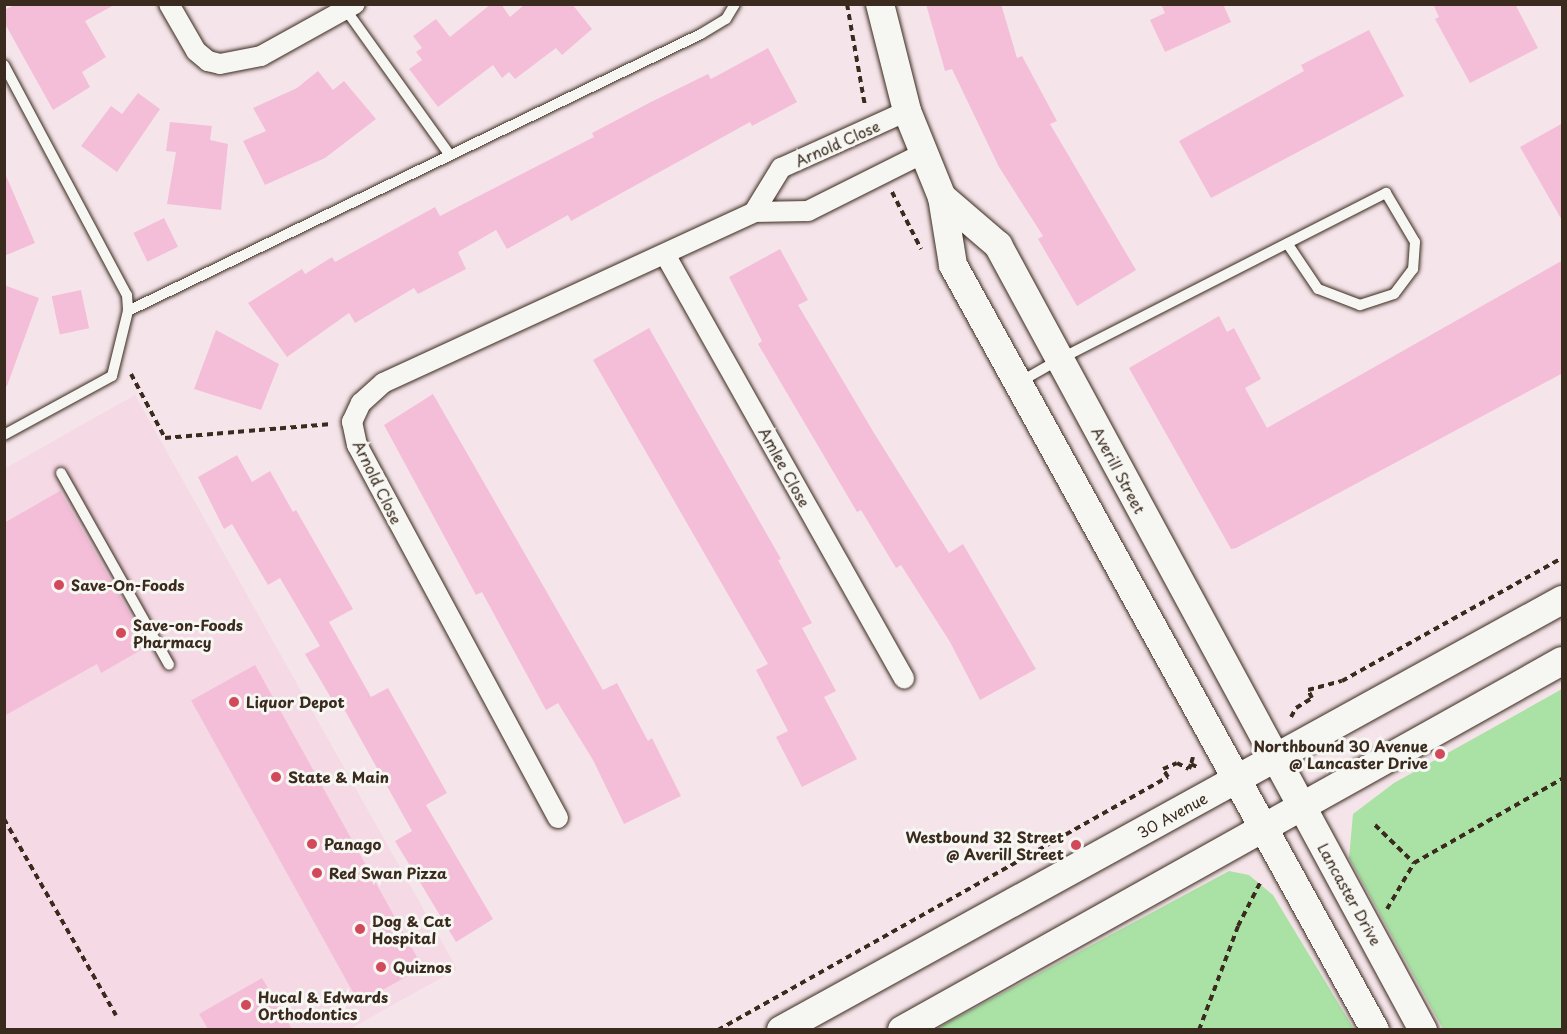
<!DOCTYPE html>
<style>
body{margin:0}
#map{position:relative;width:1567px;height:1034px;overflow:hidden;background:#f5e5ea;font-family:"Playpen Sans",sans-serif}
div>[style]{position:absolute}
.built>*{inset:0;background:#f5d9e5}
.green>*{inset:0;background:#aae2a6}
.building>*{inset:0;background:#f4bed8;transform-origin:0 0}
.path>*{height:4px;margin-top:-2px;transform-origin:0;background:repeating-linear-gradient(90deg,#3b2a1e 0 6px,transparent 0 10.5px)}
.roads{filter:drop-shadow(0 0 2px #3b2a1e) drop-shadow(0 0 2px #3b2a1e)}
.lane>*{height:10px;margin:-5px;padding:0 5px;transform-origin:5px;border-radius:5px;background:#f6f6f2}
.street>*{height:20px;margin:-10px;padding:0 10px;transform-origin:10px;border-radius:10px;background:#f6f6f2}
.secondary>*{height:28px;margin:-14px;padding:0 14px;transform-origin:14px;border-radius:14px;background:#f6f6f2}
.dots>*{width:16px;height:16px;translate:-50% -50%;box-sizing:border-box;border:3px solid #f6f6f2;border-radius:50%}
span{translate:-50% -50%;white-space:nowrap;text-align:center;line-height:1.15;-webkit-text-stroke:6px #f6f6f2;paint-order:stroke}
.street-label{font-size:15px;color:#3b2a1e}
.poi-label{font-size:15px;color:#3b2a1e;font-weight:700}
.left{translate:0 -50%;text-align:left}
.right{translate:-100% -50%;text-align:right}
.frame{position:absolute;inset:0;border:6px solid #3b2a1e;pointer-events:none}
</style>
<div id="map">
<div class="built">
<i style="clip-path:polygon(135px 395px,457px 969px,350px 1029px,5px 1029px,4px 469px)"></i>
</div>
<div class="green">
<i style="clip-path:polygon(1562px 689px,1562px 1029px,1443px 1029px,1349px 858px,1353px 814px,1394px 783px)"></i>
<i style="clip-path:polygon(1229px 871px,1249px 875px,1273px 895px,1354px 1029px,936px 1029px)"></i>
</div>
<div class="building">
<i style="clip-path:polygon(16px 4px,116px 4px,85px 21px,106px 57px,82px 72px,90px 87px,53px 110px,4px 22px,4px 10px)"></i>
<i style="clip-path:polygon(491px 4px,501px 4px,510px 17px,525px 4px,572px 4px,592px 29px,562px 55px,556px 48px,515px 79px,509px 72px,502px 78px,493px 65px,438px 107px,409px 69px,422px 60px,416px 52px,422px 48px,413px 36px,436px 19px,450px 37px)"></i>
<i style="clip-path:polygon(926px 4px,1001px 4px,1017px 58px,1022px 56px,1057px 121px,1050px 124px,1136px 270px,1077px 306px,1038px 239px,1043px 236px,999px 167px,952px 69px,945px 71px)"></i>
<i style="clip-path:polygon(1161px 4px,1223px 4px,1231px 22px,1165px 52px,1150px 20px,1165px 13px)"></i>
<i style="clip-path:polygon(1433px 4px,1515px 4px,1538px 48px,1470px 83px,1435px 19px,1439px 17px)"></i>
<i style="clip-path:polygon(1369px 30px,1404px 96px,1211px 198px,1179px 141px,1304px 71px,1301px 65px)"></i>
<i style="clip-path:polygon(768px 48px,797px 102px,752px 126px,750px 122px,571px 221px,568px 215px,507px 249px,496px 230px,458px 252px,466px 269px,418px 294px,414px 288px,355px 323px,349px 313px,287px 357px,248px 303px,302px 269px,305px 274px,332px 257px,335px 262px,435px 207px,440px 216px,594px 137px,592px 133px,651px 102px,708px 74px,711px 79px)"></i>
<i style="clip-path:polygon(318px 71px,333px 90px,344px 81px,376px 119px,325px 158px,265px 185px,243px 141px,266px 131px,253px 108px,297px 88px)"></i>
<i style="clip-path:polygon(138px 93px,160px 109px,117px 172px,81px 146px,111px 106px,122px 114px)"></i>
<i style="clip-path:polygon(170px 122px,212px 126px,210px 140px,228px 144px,221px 210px,167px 204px,176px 152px,166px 151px)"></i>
<i style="clip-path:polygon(1563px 123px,1563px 222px,1520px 147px)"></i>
<i style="clip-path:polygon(4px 171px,35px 243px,4px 256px)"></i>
<i style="left:164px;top:218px;width:32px;height:34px;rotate:64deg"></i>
<i style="clip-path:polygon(780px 249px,808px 300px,798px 305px,874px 433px,949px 553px,963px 544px,1036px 669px,980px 700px,950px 642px,901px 565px,896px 568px,861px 510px,857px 512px,758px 344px,762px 341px,729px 277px)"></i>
<i style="clip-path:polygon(1563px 260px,1563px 373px,1236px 548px,1231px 549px,1129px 368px,1219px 316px,1227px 332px,1234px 328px,1261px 379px,1245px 388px,1267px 428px)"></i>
<i style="clip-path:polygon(4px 285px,39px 298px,7px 386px,4px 385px)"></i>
<i style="left:81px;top:290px;width:39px;height:30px;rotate:78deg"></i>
<i style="clip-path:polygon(649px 328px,781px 559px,778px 560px,812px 623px,802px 628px,836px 691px,824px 697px,857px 759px,802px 787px,776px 737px,788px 731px,756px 670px,768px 664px,593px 360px)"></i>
<i style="clip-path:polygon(216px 330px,279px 364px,261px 410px,194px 389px)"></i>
<i style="clip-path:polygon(433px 394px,603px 690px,617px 683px,648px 741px,652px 738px,681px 796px,624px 824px,593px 760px,558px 703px,546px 710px,482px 592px,476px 595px,384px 425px)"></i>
<i style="clip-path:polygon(237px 455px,252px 482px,270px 471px,293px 512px,296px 510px,353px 609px,329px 622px,371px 697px,388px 688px,447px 793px,426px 805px,493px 919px,456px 942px,395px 841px,412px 831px,339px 700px,334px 703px,305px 654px,320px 646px,280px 578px,268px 585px,232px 524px,224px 529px,198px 477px)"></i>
<i style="clip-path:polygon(60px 491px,148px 646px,101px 673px,97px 664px,4px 716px,4px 523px)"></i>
<i style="left:255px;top:665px;width:346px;height:73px;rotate:61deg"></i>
<i style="clip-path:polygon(262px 978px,292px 1029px,208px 1029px,199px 1014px)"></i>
</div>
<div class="path">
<i style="left:847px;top:4px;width:104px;rotate:80deg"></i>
<i style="left:892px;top:192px;width:64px;rotate:63deg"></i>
<i style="left:131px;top:374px;width:72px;rotate:62deg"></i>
<i style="left:165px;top:438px;width:167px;rotate:-4.8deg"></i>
<i style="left:1291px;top:717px;width:10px;rotate:-61deg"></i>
<i style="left:1296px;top:708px;width:19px;rotate:-32deg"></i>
<i style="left:1312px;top:698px;width:9px;rotate:-117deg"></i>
<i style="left:1308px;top:690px;width:35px;rotate:-15deg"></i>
<i style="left:1342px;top:681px;width:252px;rotate:-29.2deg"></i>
<i style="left:1193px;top:757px;width:7px;rotate:106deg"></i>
<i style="left:1191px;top:764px;width:9px;rotate:27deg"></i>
<i style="left:4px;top:819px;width:226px;rotate:60.3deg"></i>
<i style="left:1375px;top:825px;width:54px;rotate:44.3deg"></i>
<i style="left:1414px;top:863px;width:170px;rotate:-29.6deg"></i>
<i style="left:1387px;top:909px;width:53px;rotate:-59.6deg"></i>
<i style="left:718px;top:1030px;width:516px;rotate:-29.35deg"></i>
<i style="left:1168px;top:777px;width:9px;rotate:-122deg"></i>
<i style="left:1163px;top:769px;width:15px;rotate:-23deg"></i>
<i style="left:1177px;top:763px;width:13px;rotate:27deg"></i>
<i style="left:1189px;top:769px;width:5px;rotate:-68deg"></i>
<i style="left:1199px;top:1030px;width:111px;rotate:-69.4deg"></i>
<i style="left:1238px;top:926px;width:51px;rotate:-62.9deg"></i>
</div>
<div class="roads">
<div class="lane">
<i style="left:346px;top:10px;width:177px;rotate:54.4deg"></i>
<i style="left:4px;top:65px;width:261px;rotate:61.9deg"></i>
<i style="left:127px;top:295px;width:16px;rotate:86deg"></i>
<i style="left:128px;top:311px;width:67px;rotate:103.8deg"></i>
<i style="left:112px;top:376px;width:123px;rotate:151.4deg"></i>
<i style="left:128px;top:311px;width:636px;rotate:-25.8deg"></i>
<i style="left:701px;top:34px;width:29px;rotate:-31deg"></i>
<i style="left:726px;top:19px;width:17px;rotate:-59deg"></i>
<i style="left:1018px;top:383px;width:48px;rotate:-29.7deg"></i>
<i style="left:1060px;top:359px;width:366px;rotate:-27deg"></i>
<i style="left:1386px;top:193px;width:57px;rotate:59.4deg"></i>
<i style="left:1415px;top:242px;width:27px;rotate:94deg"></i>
<i style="left:1413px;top:269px;width:31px;rotate:127deg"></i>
<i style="left:1394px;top:294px;width:36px;rotate:162deg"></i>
<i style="left:1360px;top:305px;width:45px;rotate:-159.1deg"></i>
<i style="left:1318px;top:289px;width:55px;rotate:-124deg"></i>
<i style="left:61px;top:473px;width:220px;rotate:60.6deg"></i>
</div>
<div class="street">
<i style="left:169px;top:4px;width:54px;rotate:60.1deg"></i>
<i style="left:196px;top:51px;width:16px;rotate:40deg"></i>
<i style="left:208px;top:61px;width:12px;rotate:14deg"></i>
<i style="left:220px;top:64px;width:42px;rotate:-11deg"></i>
<i style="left:261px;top:56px;width:107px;rotate:-29deg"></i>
<i style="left:754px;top:212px;width:52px;rotate:-58.5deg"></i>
<i style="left:781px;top:168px;width:138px;rotate:-24.3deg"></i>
<i style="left:666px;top:256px;width:485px;rotate:60.6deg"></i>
<i style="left:558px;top:818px;width:424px;rotate:-118.3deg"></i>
<i style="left:357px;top:445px;width:24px;rotate:-102deg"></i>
<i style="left:352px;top:422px;width:21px;rotate:-65deg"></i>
<i style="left:361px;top:403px;width:30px;rotate:-42deg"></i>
<i style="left:383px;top:383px;width:409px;rotate:-24.7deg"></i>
<i style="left:754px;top:212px;width:54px;rotate:-1.1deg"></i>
<i style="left:808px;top:211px;width:127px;rotate:-26.6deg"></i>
</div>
<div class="secondary">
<i style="left:880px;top:4px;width:110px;rotate:75.8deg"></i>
<i style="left:907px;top:111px;width:93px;rotate:67.9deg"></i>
<i style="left:942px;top:197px;width:69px;rotate:80.8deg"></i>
<i style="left:953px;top:265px;width:874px;rotate:61.12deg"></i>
<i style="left:942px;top:197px;width:74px;rotate:40.6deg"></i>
<i style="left:998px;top:245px;width:893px;rotate:61.57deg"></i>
<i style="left:781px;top:1030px;width:892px;rotate:-28.84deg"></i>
<i style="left:902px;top:1030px;width:756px;rotate:-29.21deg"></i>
</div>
</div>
<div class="dots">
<i style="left:59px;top:585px;background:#d1495b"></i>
<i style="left:121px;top:633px;background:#d1495b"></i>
<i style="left:234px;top:702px;background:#d1495b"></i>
<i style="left:1440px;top:754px;background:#d1495b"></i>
<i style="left:276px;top:777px;background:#d1495b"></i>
<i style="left:312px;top:844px;background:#d1495b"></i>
<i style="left:1076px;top:845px;background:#d1495b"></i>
<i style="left:317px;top:873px;background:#d1495b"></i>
<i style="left:360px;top:929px;background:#d1495b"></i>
<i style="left:381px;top:967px;background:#d1495b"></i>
<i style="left:246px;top:1005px;background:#d1495b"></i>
</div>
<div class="street-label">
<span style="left:837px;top:143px;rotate:-24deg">Arnold Close</span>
<span style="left:785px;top:467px;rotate:61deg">Amlee Close</span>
<span style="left:1119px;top:470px;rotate:62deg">Averill Street</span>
<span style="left:378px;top:482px;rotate:64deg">Arnold Close</span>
<span style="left:1172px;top:815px;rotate:-29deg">30 Avenue</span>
<span style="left:1350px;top:894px;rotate:61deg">Lancaster Drive</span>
</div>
<div class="poi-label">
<span class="left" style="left:71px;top:585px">Save-On-Foods</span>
<span class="left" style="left:133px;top:633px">Save-on-Foods<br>Pharmacy</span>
<span class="left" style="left:246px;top:702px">Liquor Depot</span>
<span class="right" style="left:1428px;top:754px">Northbound 30 Avenue<br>@ Lancaster Drive</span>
<span class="left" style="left:288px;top:777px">State &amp; Main</span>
<span class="right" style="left:1064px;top:845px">Westbound 32 Street<br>@ Averill Street</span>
<span class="left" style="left:324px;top:844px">Panago</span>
<span class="left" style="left:329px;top:873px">Red Swan Pizza</span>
<span class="left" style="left:372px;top:929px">Dog &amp; Cat<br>Hospital</span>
<span class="left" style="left:393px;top:967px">Quiznos</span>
<span class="left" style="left:258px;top:1005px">Hucal &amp; Edwards<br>Orthodontics</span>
</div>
<div class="frame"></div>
</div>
